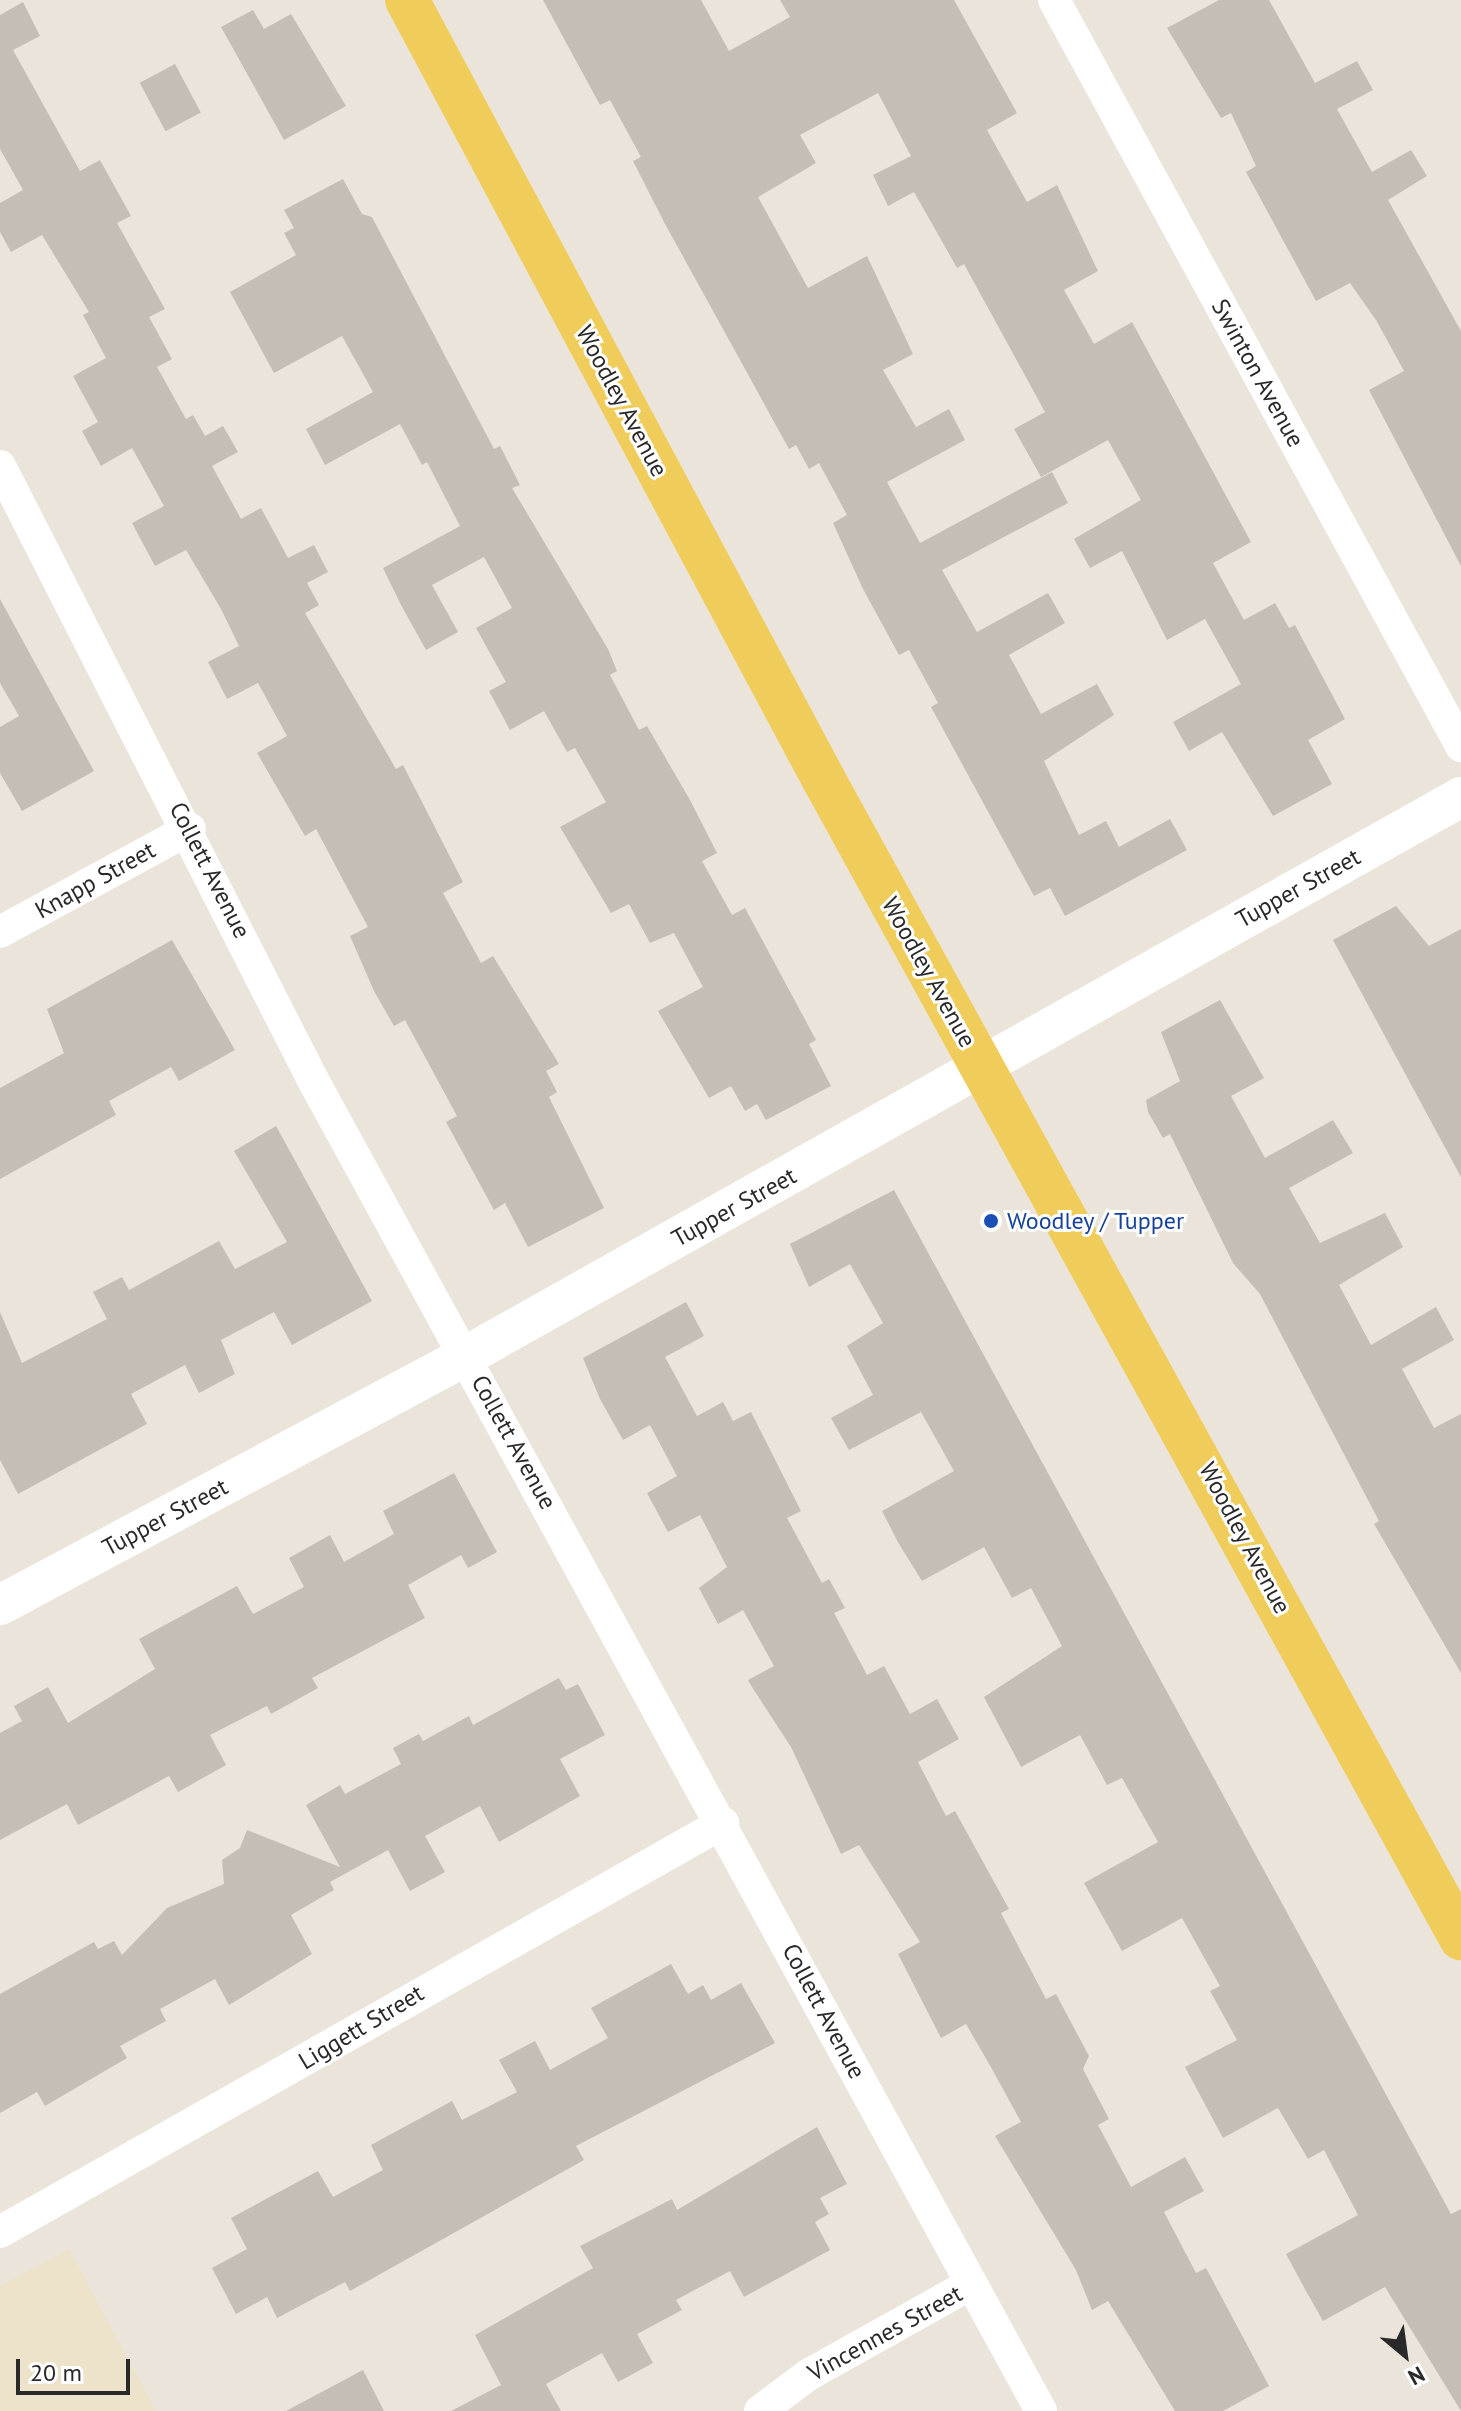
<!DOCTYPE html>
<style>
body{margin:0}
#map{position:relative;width:1461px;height:2411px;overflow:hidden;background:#ebe4db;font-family:"PT Sans",sans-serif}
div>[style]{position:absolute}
.education>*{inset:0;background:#ede2ca}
.building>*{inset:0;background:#c4beb6;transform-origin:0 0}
.minor>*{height:32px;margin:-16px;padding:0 16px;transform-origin:16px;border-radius:16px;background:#fff}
.tertiary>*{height:40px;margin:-20px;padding:0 20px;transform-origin:20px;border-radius:20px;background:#fff}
.primary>*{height:44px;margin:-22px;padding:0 22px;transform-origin:22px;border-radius:22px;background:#f0cd5a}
.dots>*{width:22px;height:22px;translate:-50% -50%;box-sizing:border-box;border:4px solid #fff;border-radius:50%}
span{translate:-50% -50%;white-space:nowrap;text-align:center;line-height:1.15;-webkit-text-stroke:6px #fff;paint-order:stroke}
.street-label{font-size:24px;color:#292929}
.transit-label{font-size:24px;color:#164399}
.left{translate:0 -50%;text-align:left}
.north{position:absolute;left:1365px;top:2315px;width:80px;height:80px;-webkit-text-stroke:6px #fff;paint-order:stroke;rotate:151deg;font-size:22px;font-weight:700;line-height:32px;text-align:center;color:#292929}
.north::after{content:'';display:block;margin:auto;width:28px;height:36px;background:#292929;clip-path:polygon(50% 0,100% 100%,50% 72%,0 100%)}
.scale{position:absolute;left:16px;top:2359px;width:114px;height:36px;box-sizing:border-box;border:4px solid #292929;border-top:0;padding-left:10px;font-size:24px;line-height:28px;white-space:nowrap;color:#292929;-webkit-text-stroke:6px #fff;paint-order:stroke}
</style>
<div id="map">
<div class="education">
<i style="clip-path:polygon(69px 2249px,156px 2411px,0 2411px,0 2286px)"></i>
</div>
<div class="building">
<i style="clip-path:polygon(543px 0,701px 0,729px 51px,790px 17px,780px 0,954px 0,1017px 113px,987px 130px,1027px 202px,1057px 185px,1098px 271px,1064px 290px,1094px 344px,1132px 322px,1251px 542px,1213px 563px,1244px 620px,1275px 603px,1289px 628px,1295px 625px,1345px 719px,1308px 740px,1332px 784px,1273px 816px,1222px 732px,1189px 751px,1173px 722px,1241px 684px,1205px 619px,1167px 640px,1122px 551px,1090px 568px,1074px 539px,1141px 500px,1108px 440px,1041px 477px,1014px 429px,1045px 412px,964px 264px,957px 268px,914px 192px,888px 206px,873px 175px,911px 156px,878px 93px,800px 135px,816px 163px,758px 197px,808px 288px,867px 256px,913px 354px,883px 370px,916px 427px,949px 409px,965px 440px,887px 482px,920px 543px,1052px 472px,1068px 503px,942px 570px,977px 632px,1048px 593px,1065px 623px,1009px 655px,1041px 714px,1097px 684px,1114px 715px,1044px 761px,1079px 835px,1106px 821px,1119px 847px,1170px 819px,1187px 850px,1065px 916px,1050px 888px,1034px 896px,931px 707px,938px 703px,909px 650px,899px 655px,863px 589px,833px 523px,847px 515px,819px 463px,809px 469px,796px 445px,789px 449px,664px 222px,633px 161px,641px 157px,610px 100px,600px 105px)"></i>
<i style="clip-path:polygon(1219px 0,1269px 0,1315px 83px,1357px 61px,1373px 90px,1337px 109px,1372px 172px,1411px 150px,1427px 176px,1388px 200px,1461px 331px,1461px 566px,1369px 390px,1404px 371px,1376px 320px,1350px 283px,1316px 301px,1246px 172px,1256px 166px,1231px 113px,1221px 118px,1167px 28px)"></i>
<i style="clip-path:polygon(23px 2px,40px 36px,13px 50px,80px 171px,100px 160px,131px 216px,117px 223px,165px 309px,149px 317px,172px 359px,157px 367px,186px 419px,193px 415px,205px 436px,223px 426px,238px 452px,212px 466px,241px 519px,261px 508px,288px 558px,314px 545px,328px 572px,307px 583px,319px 605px,305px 613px,396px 769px,403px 765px,463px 882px,443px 893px,481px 963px,493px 956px,559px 1064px,546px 1071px,557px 1092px,549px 1097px,604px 1208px,528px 1247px,505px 1203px,494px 1210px,446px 1122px,457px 1116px,405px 1020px,394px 1026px,374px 991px,350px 936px,368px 927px,316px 829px,305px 836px,257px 753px,287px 736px,258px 683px,227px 699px,208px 662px,239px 646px,221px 609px,186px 550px,155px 566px,132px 523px,164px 506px,132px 448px,101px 466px,82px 431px,98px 422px,73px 376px,106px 358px,83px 315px,89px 312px,42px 235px,11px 252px,0 232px,0 203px,23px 190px,0 149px,0 15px)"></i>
<i style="clip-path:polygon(253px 10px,264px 29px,291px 14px,346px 106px,284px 140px,221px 27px)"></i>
<i style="left:175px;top:64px;width:55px;height:40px;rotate:62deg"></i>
<i style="clip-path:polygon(343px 179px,362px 214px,372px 217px,494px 449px,500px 446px,520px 485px,512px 488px,608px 649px,617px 671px,610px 675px,639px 730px,647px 726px,690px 800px,717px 853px,702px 861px,732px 915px,745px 908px,816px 1040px,809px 1044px,831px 1086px,766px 1120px,757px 1104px,745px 1111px,731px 1086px,709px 1098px,658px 1011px,703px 987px,674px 933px,650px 943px,629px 904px,611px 913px,560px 827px,606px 802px,575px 748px,567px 752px,544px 711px,510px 730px,489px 691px,506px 682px,476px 628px,512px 608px,484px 557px,432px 585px,458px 632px,426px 650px,401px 605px,383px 568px,460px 526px,427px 462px,422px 465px,400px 424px,325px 465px,306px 429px,373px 392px,342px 336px,274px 373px,230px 292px,296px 255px,284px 233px,294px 228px,284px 210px)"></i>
<i style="clip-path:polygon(0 599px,94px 771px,22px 811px,0 773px,0 727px,19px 716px,0 683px)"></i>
<i style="clip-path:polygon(1396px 906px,1429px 946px,1461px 929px,1461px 1177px,1333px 940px)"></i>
<i style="clip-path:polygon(172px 940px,235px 1050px,179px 1081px,171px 1067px,109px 1101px,116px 1115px,0 1179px,0 1088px,64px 1053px,47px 1009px)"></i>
<i style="clip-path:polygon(1220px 1000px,1264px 1078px,1231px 1096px,1265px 1158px,1333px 1120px,1353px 1153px,1289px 1188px,1320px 1243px,1385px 1213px,1403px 1247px,1339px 1285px,1371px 1345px,1436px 1307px,1454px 1340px,1402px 1369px,1434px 1428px,1461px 1414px,1461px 1673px,1374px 1524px,1379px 1521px,1260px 1294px,1233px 1263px,1170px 1134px,1163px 1138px,1148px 1112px,1146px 1100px,1180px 1081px,1161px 1032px)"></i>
<i style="clip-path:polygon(276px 1126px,372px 1301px,292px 1345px,274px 1312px,221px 1340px,235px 1374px,199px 1393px,185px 1365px,131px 1394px,147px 1424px,18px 1494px,0 1460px,0 1312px,22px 1363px,107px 1319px,93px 1292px,122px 1277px,129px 1290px,219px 1241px,235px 1269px,287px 1242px,234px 1151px)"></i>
<i style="clip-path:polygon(894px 1190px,1451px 2214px,1461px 2209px,1461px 2411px,1385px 2287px,1323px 2321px,1306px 2291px,1286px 2254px,1358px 2215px,1324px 2150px,1308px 2159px,1278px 2108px,1223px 2138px,1185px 2067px,1237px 2040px,1210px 1991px,1220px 1986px,1182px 1918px,1122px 1951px,1084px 1883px,1158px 1842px,1122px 1778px,1107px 1785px,1080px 1735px,1021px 1767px,984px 1697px,1062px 1646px,1031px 1588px,1012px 1598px,984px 1547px,922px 1581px,899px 1544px,882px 1511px,954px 1471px,921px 1412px,849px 1450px,831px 1418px,873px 1395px,847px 1346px,883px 1323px,850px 1264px,809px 1287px,790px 1244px)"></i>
<i style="clip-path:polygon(686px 1302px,704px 1336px,665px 1357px,697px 1416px,723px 1402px,733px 1421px,751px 1412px,801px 1511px,787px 1518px,822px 1583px,829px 1579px,845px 1608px,834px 1613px,867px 1675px,884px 1666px,910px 1714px,937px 1699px,959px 1739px,918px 1762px,946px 1816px,955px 1811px,1009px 1909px,1001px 1913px,1046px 1999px,1056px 1994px,1089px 2056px,1083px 2069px,1109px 2119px,1098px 2125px,1131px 2187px,1185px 2157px,1204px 2191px,1164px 2212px,1196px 2273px,1206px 2268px,1269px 2386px,1223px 2411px,1175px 2411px,1108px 2301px,1092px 2310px,1076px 2270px,995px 2136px,1021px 2122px,992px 2069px,966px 2024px,941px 2038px,898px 1954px,920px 1942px,859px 1845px,841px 1854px,791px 1747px,752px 1687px,748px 1680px,774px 1666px,743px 1610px,718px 1624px,699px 1588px,727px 1567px,700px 1515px,668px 1532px,647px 1493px,677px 1476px,650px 1425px,623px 1440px,600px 1399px,583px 1358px)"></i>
<i style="clip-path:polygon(454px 1473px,497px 1552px,468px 1568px,461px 1555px,408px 1585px,425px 1618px,312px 1678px,318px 1688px,271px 1714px,267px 1706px,210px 1735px,226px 1765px,178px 1792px,169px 1776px,78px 1825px,67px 1804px,0 1840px,0 1733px,22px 1721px,14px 1706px,48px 1687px,68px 1723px,155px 1669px,139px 1639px,237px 1586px,253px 1614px,304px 1587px,289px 1558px,330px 1535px,344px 1562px,394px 1534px,383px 1511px)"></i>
<i style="clip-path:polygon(559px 1678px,566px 1690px,578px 1684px,605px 1735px,560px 1759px,580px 1796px,499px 1842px,480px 1806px,425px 1836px,445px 1872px,410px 1891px,388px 1850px,330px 1882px,334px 1890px,291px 1915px,312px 1954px,229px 2005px,215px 1979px,160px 2009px,166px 2021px,120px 2046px,127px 2058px,45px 2106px,37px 2092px,0 2113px,0 1994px,94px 1942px,98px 1949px,114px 1941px,122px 1955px,167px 1908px,224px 1884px,222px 1860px,240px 1848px,247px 1830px,340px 1867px,306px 1805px,340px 1785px,345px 1794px,401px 1764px,393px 1748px,419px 1734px,423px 1741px,469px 1716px,473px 1725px)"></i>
<i style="clip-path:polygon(671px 1964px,688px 1994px,703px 1985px,711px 2000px,741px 1983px,775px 2043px,576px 2146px,584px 2160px,350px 2291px,345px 2282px,277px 2318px,267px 2297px,236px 2314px,212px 2268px,247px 2249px,231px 2218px,318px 2171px,333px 2197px,383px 2170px,371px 2145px,452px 2101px,462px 2120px,517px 2092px,499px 2060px,535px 2041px,550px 2070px,608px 2038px,591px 2008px)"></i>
<i style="clip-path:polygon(817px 2127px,847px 2184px,820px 2198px,829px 2214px,815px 2222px,830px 2250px,744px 2297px,730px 2271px,676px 2300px,682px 2310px,637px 2334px,653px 2363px,618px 2382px,602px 2353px,546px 2384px,561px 2411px,451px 2411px,501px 2385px,475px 2335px,593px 2268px,580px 2246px,672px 2199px,677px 2210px)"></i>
<i style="clip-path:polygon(363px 2370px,384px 2411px,286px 2411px)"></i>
</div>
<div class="minor">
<i style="left:1054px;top:0;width:850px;rotate:61.38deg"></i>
<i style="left:0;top:466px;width:689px;rotate:62.99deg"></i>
<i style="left:313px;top:1080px;width:1517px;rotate:61.32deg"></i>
<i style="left:0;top:932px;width:216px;rotate:-28.5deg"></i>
<i style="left:0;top:2232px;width:831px;rotate:-29.5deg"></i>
<i style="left:760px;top:2411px;width:60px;rotate:-36.9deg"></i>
<i style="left:808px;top:2375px;width:187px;rotate:-29.2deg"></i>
</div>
<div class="tertiary">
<i style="left:0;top:1605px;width:528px;rotate:-28.12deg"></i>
<i style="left:466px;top:1356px;width:1141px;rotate:-29.33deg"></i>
</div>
<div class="primary">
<i style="left:407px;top:0;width:884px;rotate:61.87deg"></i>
<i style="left:824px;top:780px;width:1322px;rotate:61.19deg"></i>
</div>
<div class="dots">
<i style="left:991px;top:1221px;background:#1a4fb4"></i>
</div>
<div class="street-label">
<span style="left:1258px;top:373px;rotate:61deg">Swinton Avenue</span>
<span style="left:622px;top:401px;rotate:62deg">Woodley Avenue</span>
<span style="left:210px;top:870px;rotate:63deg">Collett Avenue</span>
<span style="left:95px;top:880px;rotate:-29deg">Knapp Street</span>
<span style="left:1298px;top:888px;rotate:-29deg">Tupper Street</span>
<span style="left:929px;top:972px;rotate:61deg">Woodley Avenue</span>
<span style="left:734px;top:1207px;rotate:-29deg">Tupper Street</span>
<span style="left:514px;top:1442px;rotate:61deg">Collett Avenue</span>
<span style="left:165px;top:1517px;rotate:-28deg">Tupper Street</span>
<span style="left:1245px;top:1538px;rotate:62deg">Woodley Avenue</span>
<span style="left:824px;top:2011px;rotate:62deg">Collett Avenue</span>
<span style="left:361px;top:2027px;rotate:-31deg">Liggett Street</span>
<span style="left:885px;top:2333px;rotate:-29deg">Vincennes Street</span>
</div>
<div class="transit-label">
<span class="left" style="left:1007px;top:1221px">Woodley / Tupper</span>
</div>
<div class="north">N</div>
<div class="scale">20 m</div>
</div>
